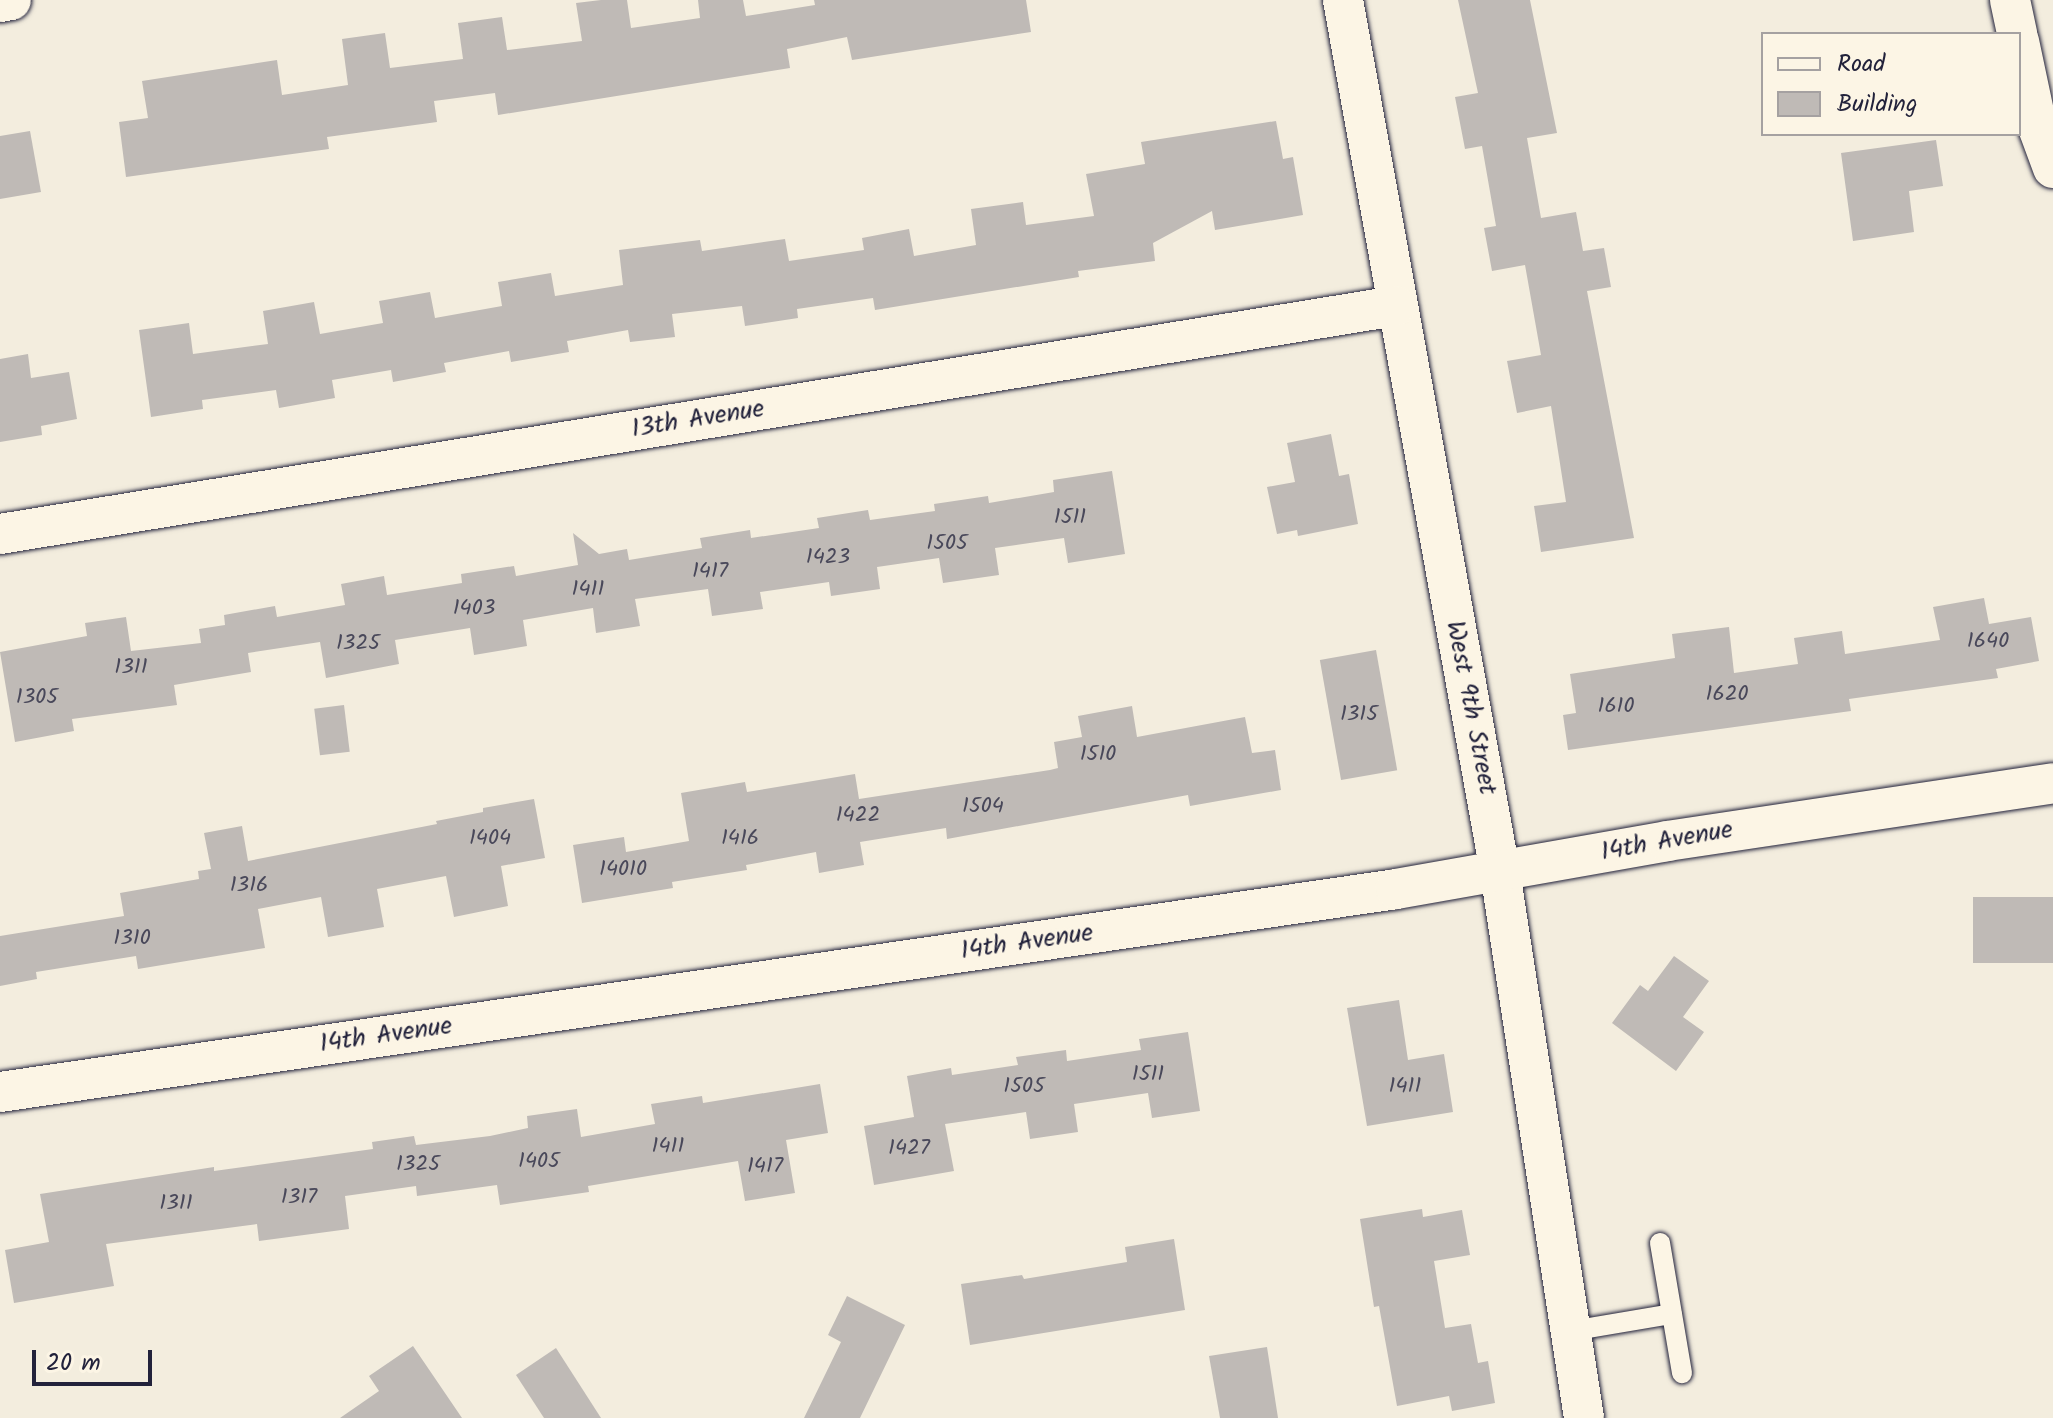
<!DOCTYPE html>
<style>
body{margin:0}
#map{position:relative;width:2053px;height:1418px;overflow:hidden;background:#f3edde;font-family:Kalam,sans-serif}
div>[style]{position:absolute}
.building>*{inset:0;background:#bfbab6;transform-origin:0 0}
.roads{filter:drop-shadow(0 0 2px #22223b) drop-shadow(0 0 2px #22223b)}
.lane>*{height:20px;margin:-10px;padding:0 10px;transform-origin:10px;border-radius:10px;background:#fcf5e5}
.street>*{height:40px;margin:-20px;padding:0 20px;transform-origin:20px;border-radius:20px;background:#fcf5e5}
span{translate:-50% -50%;white-space:nowrap;text-align:center;line-height:1.15;-webkit-text-stroke:6px #fcf5e5;paint-order:stroke}
.number-label{font-size:22px;color:#49485a}
.number-label span{-webkit-text-stroke-width:0}
.street-label{font-size:26px;color:#22223b}
.legend{position:absolute;left:1761px;top:32px;width:260px;height:104px;box-sizing:border-box;background:#fcf5e5;border:2px solid #a5a1a1;margin:0;padding:10px 14px;list-style:none;font-size:24px;color:#22223b}
.legend li{display:flex;align-items:center;gap:16px;height:40px}
.legend b{width:40px;border:2px solid #a5a1a1}
.scale{position:absolute;left:32px;top:1350px;width:120px;height:36px;box-sizing:border-box;border:4px solid #22223b;border-top:0;padding-left:10px;font-size:24px;line-height:28px;white-space:nowrap;color:#22223b;-webkit-text-stroke:6px #fcf5e5;paint-order:stroke}
</style>
<div id="map">
<div class="building">
<i style="clip-path:polygon(601px 0,627px 0,631px 28px,700px 18px,698px 0,743px 0,746px 16px,815px 5px,814px 0,1026px 0,1031px 32px,852px 60px,847px 37px,787px 49px,790px 68px,498px 115px,495px 93px,434px 101px,437px 122px,327px 137px,329px 149px,126px 177px,119px 122px,148px 118px,142px 81px,277px 60px,282px 95px,348px 85px,342px 39px,385px 33px,390px 68px,463px 59px,458px 23px,502px 17px,507px 50px,582px 41px,576px 3px)"></i>
<i style="clip-path:polygon(1458px 0,1530px 0,1557px 133px,1527px 138px,1541px 218px,1576px 212px,1583px 251px,1604px 248px,1611px 287px,1587px 291px,1634px 538px,1541px 552px,1534px 506px,1566px 502px,1551px 406px,1517px 413px,1507px 361px,1541px 355px,1525px 265px,1492px 271px,1484px 228px,1496px 226px,1482px 146px,1465px 149px,1455px 97px,1478px 93px)"></i>
<i style="clip-path:polygon(1276px 121px,1283px 159px,1293px 157px,1303px 215px,1215px 230px,1212px 211px,1153px 243px,1155px 261px,1078px 271px,1079px 277px,875px 310px,873px 298px,797px 309px,798px 318px,745px 326px,742px 306px,672px 314px,675px 337px,630px 342px,628px 330px,567px 341px,569px 352px,511px 362px,509px 351px,444px 363px,446px 372px,393px 382px,391px 370px,332px 380px,335px 398px,279px 408px,276px 390px,202px 400px,203px 409px,151px 417px,139px 330px,189px 323px,193px 354px,268px 344px,263px 311px,314px 302px,320px 334px,383px 323px,379px 301px,430px 292px,435px 318px,502px 306px,498px 282px,551px 273px,555px 296px,623px 285px,619px 250px,700px 240px,702px 251px,785px 239px,789px 261px,864px 250px,862px 238px,909px 229px,914px 256px,976px 245px,971px 209px,1023px 202px,1026px 225px,1094px 216px,1086px 174px,1145px 164px,1141px 142px)"></i>
<i style="clip-path:polygon(30px 131px,41px 192px,0 199px,0 136px)"></i>
<i style="clip-path:polygon(1936px 140px,1943px 186px,1909px 191px,1914px 232px,1853px 241px,1841px 153px)"></i>
<i style="clip-path:polygon(28px 354px,31px 378px,69px 372px,77px 419px,41px 426px,42px 435px,0 442px,0 359px)"></i>
<i style="clip-path:polygon(1331px 434px,1339px 476px,1349px 474px,1358px 524px,1298px 536px,1297px 530px,1277px 534px,1267px 487px,1295px 482px,1287px 443px)"></i>
<i style="clip-path:polygon(1112px 471px,1125px 554px,1068px 563px,1064px 538px,995px 548px,999px 575px,943px 583px,939px 558px,877px 567px,880px 589px,831px 596px,829px 582px,760px 592px,763px 609px,712px 616px,708px 589px,635px 599px,640px 626px,596px 633px,593px 608px,523px 620px,527px 646px,474px 655px,470px 628px,395px 640px,399px 664px,326px 678px,320px 642px,248px 653px,251px 672px,174px 685px,177px 705px,72px 719px,74px 731px,15px 742px,0 652px,87px 636px,85px 623px,126px 617px,131px 651px,201px 643px,199px 629px,225px 625px,224px 615px,275px 606px,277px 617px,345px 605px,341px 584px,384px 576px,387px 595px,462px 583px,461px 574px,514px 566px,516px 576px,578px 565px,573px 533px,599px 554px,627px 549px,629px 560px,702px 548px,700px 538px,750px 530px,751px 538px,819px 528px,817px 518px,868px 510px,870px 520px,935px 511px,934px 504px,988px 496px,989px 503px,1054px 492px,1053px 480px)"></i>
<i style="clip-path:polygon(1984px 598px,1989px 624px,2031px 617px,2039px 661px,1996px 669px,1998px 678px,1849px 699px,1851px 711px,1568px 750px,1563px 715px,1576px 713px,1570px 674px,1675px 658px,1672px 634px,1729px 627px,1734px 673px,1798px 664px,1794px 638px,1842px 631px,1845px 654px,1940px 640px,1933px 607px)"></i>
<i style="left:1376px;top:650px;width:122px;height:57px;rotate:80deg"></i>
<i style="left:344px;top:705px;width:47px;height:30px;rotate:83deg"></i>
<i style="clip-path:polygon(1132px 706px,1137px 737px,1245px 717px,1252px 753px,1275px 750px,1281px 790px,1190px 806px,1188px 795px,947px 839px,946px 828px,860px 842px,864px 865px,819px 873px,816px 852px,746px 865px,747px 870px,672px 882px,673px 888px,582px 903px,573px 845px,624px 837px,626px 852px,689px 841px,681px 793px,745px 782px,747px 792px,855px 774px,859px 799px,1050px 770px,1058px 768px,1054px 742px,1082px 737px,1078px 716px)"></i>
<i style="clip-path:polygon(534px 799px,545px 858px,501px 866px,508px 906px,454px 917px,446px 876px,377px 889px,384px 927px,328px 937px,321px 897px,258px 909px,265px 948px,138px 969px,136px 956px,36px 972px,37px 979px,0 986px,0 936px,124px 916px,120px 893px,199px 879px,198px 871px,211px 869px,204px 833px,242px 826px,248px 861px,437px 824px,436px 821px,483px 812px,483px 808px)"></i>
<i style="left:2053px;top:897px;width:66px;height:80px;rotate:90deg"></i>
<i style="clip-path:polygon(1674px 956px,1709px 981px,1683px 1017px,1704px 1032px,1676px 1071px,1612px 1023px,1640px 985px,1648px 991px)"></i>
<i style="clip-path:polygon(1399px 1000px,1408px 1060px,1444px 1054px,1453px 1112px,1367px 1126px,1347px 1008px)"></i>
<i style="clip-path:polygon(1188px 1032px,1200px 1111px,1152px 1118px,1148px 1093px,1074px 1104px,1078px 1132px,1030px 1139px,1026px 1112px,945px 1124px,954px 1171px,874px 1185px,864px 1126px,914px 1117px,907px 1076px,951px 1068px,952px 1075px,1018px 1065px,1016px 1057px,1066px 1050px,1067px 1061px,1141px 1050px,1139px 1039px)"></i>
<i style="clip-path:polygon(820px 1084px,828px 1133px,786px 1140px,795px 1193px,745px 1201px,738px 1161px,588px 1186px,589px 1192px,500px 1205px,497px 1185px,417px 1196px,416px 1186px,345px 1196px,349px 1229px,259px 1241px,257px 1224px,106px 1244px,114px 1286px,14px 1303px,5px 1250px,49px 1242px,40px 1194px,214px 1167px,214px 1171px,373px 1149px,372px 1142px,414px 1136px,416px 1145px,490px 1136px,528px 1128px,527px 1116px,577px 1109px,581px 1137px,655px 1124px,651px 1104px,702px 1096px,703px 1103px)"></i>
<i style="clip-path:polygon(1422px 1209px,1423px 1217px,1462px 1210px,1470px 1255px,1434px 1261px,1445px 1328px,1471px 1324px,1478px 1363px,1488px 1361px,1495px 1403px,1452px 1411px,1449px 1396px,1397px 1406px,1379px 1306px,1374px 1307px,1360px 1219px)"></i>
<i style="clip-path:polygon(1174px 1239px,1185px 1310px,970px 1345px,961px 1284px,1022px 1275px,1024px 1279px,1127px 1262px,1125px 1247px)"></i>
<i style="clip-path:polygon(847px 1296px,905px 1325px,860px 1418px,804px 1418px,841px 1342px,828px 1335px)"></i>
<i style="clip-path:polygon(413px 1346px,462px 1418px,340px 1418px,379px 1391px,369px 1376px)"></i>
<i style="clip-path:polygon(1267px 1347px,1278px 1418px,1220px 1418px,1209px 1356px)"></i>
<i style="clip-path:polygon(556px 1348px,601px 1418px,544px 1418px,516px 1375px)"></i>
</div>
<div class="roads">
<div class="lane">
<i style="left:1660px;top:1243px;width:132px;rotate:80.4deg"></i>
<i style="left:1571px;top:1331px;width:102px;rotate:-9.6deg"></i>
</div>
<div class="street">
<i style="left:1343px;top:0;width:886px;rotate:79.79deg"></i>
<i style="left:1500px;top:872px;width:552px;rotate:81.25deg"></i>
<i style="left:2010px;top:0;width:35px;rotate:78deg"></i>
<i style="left:0;top:2px;width:11px;rotate:-10deg"></i>
<i style="left:2019px;top:41px;width:83px;rotate:78.1deg"></i>
<i style="left:2036px;top:122px;width:49px;rotate:69.7deg"></i>
<i style="left:0;top:534px;width:1414px;rotate:-9.28deg"></i>
<i style="left:0;top:1092px;width:1411px;rotate:-8.27deg"></i>
<i style="left:1396px;top:889px;width:275px;rotate:-10deg"></i>
<i style="left:1667px;top:841px;width:390px;rotate:-8.5deg"></i>
</div>
</div>
<div class="number-label">
<span style="left:1070px;top:518px">1511</span>
<span style="left:947px;top:544px">1505</span>
<span style="left:828px;top:558px">1423</span>
<span style="left:710px;top:572px">1417</span>
<span style="left:588px;top:590px">1411</span>
<span style="left:474px;top:609px">1403</span>
<span style="left:1988px;top:642px">1640</span>
<span style="left:358px;top:644px">1325</span>
<span style="left:131px;top:668px">1311</span>
<span style="left:1727px;top:695px">1620</span>
<span style="left:37px;top:698px">1305</span>
<span style="left:1616px;top:707px">1610</span>
<span style="left:1359px;top:715px">1315</span>
<span style="left:1098px;top:755px">1510</span>
<span style="left:983px;top:807px">1504</span>
<span style="left:858px;top:816px">1422</span>
<span style="left:490px;top:839px">1404</span>
<span style="left:740px;top:839px">1416</span>
<span style="left:623px;top:870px">14010</span>
<span style="left:249px;top:886px">1316</span>
<span style="left:132px;top:939px">1310</span>
<span style="left:1148px;top:1075px">1511</span>
<span style="left:1024px;top:1087px">1505</span>
<span style="left:1405px;top:1087px">1411</span>
<span style="left:668px;top:1147px">1411</span>
<span style="left:909px;top:1149px">1427</span>
<span style="left:539px;top:1162px">1405</span>
<span style="left:418px;top:1165px">1325</span>
<span style="left:765px;top:1167px">1417</span>
<span style="left:299px;top:1198px">1317</span>
<span style="left:176px;top:1204px">1311</span>
</div>
<div class="street-label">
<span style="left:698px;top:420px;rotate:-9deg">13th Avenue</span>
<span style="left:1470px;top:708px;rotate:79deg">West 9th Street</span>
<span style="left:1667px;top:842px;rotate:-10deg">14th Avenue</span>
<span style="left:1027px;top:943px;rotate:-8deg">14th Avenue</span>
<span style="left:386px;top:1036px;rotate:-8deg">14th Avenue</span>
</div>
<ul class="legend">
<li><b style="height:10px;background:#fcf5e5"></b>Road</li>
<li><b style="height:22px;background:#bfbab6"></b>Building</li>
</ul>
<div class="scale">20 m</div>
</div>
